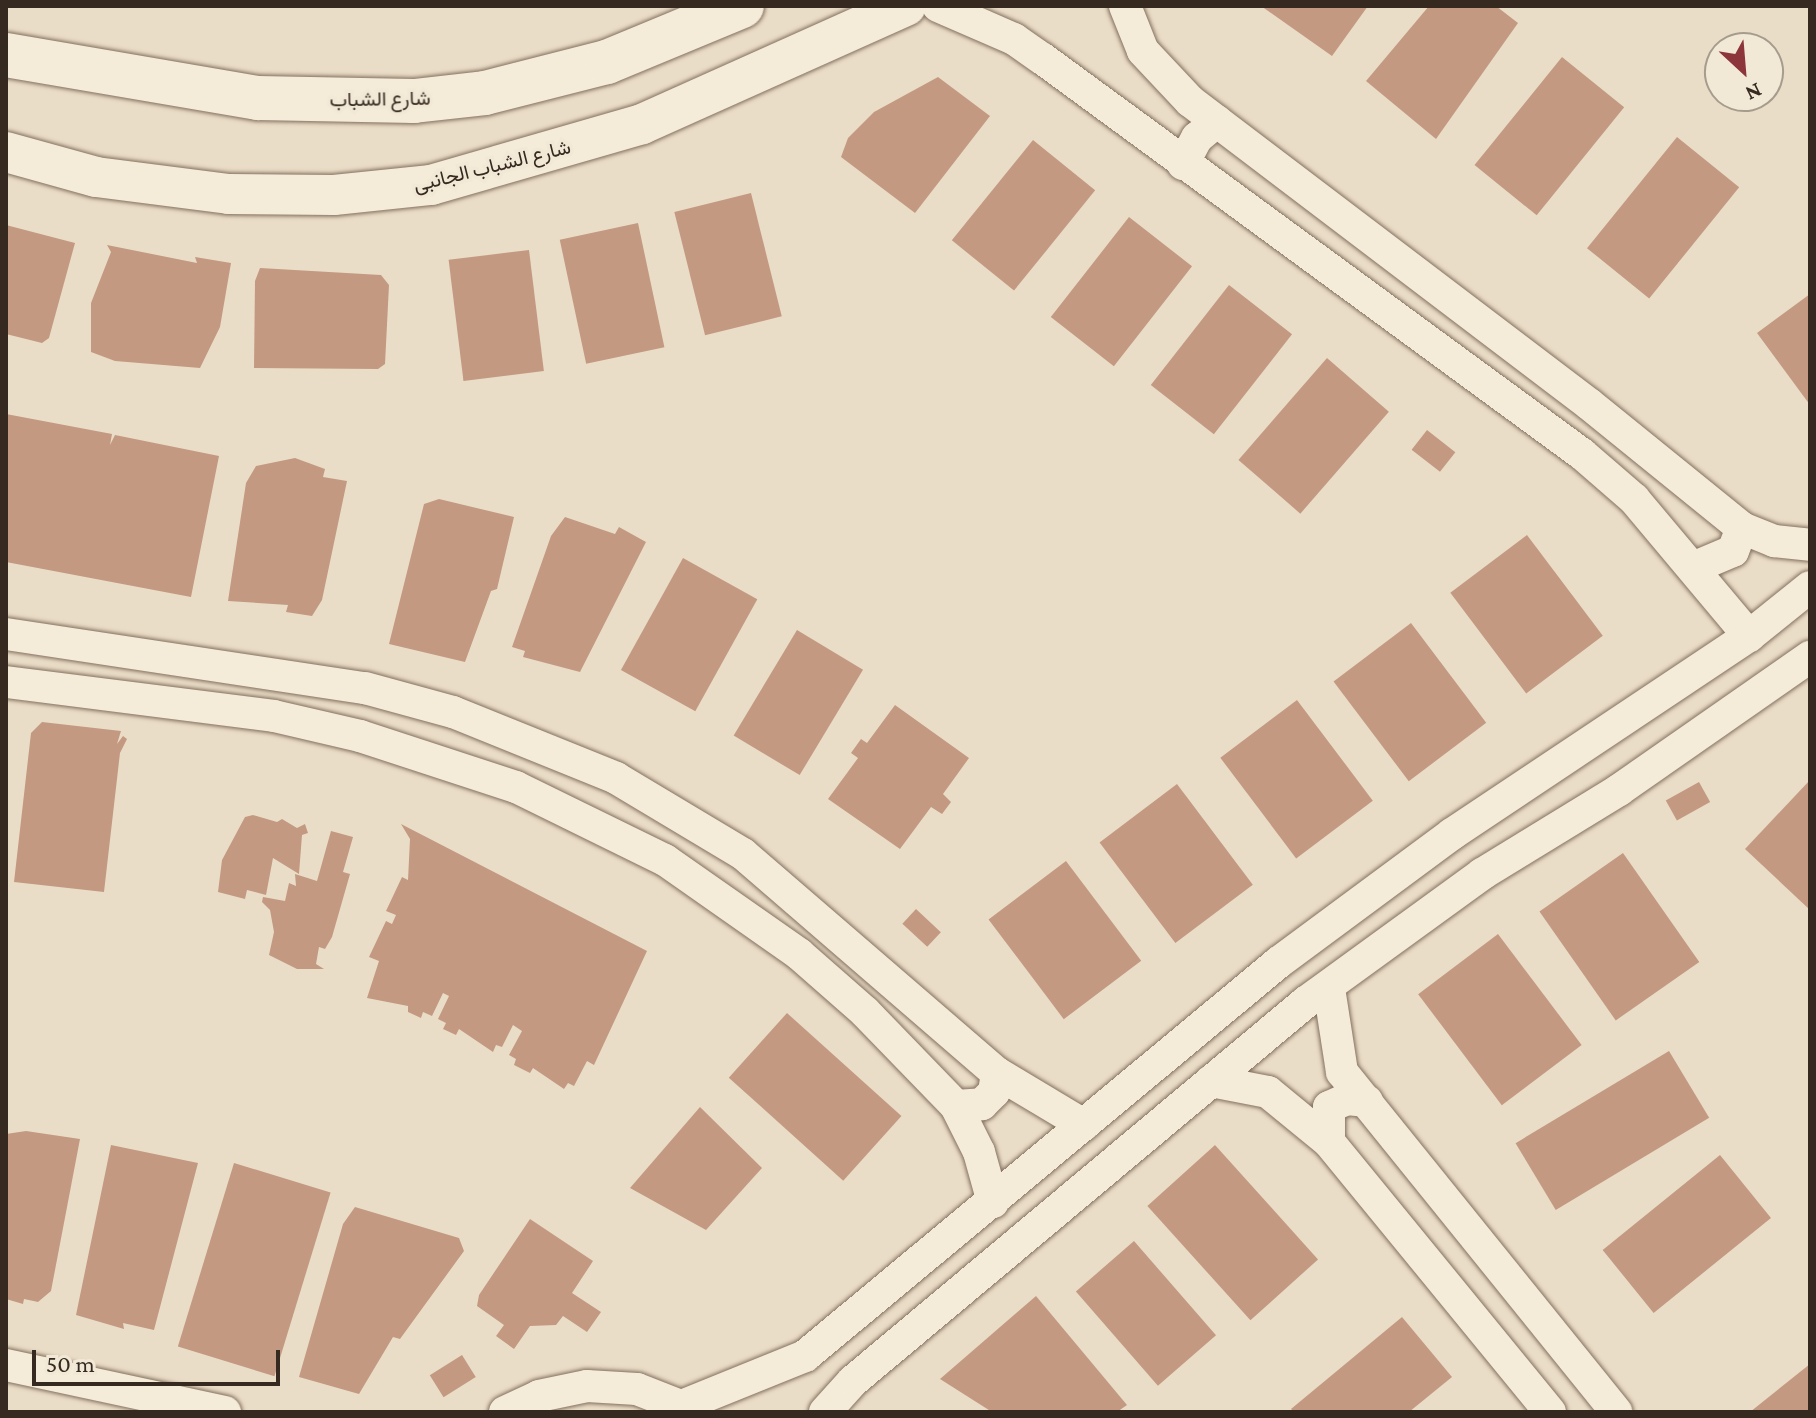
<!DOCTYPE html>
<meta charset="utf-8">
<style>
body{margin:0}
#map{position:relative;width:1816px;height:1418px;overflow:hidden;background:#eaddc7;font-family:"Crimson Pro",Vazirmatn,serif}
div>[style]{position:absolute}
.building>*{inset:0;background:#c49981;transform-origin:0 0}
.roads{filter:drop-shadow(0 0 2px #83705e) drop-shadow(0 0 2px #83705e)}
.minor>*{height:32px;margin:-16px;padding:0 16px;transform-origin:16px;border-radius:16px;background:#f5ebd9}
.tertiary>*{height:40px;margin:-20px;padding:0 20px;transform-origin:20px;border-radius:20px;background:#f5ebd9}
.secondary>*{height:44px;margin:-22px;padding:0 22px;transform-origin:22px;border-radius:22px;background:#f5ebd9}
span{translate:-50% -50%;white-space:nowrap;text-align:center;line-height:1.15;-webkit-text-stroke:7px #f2e8d6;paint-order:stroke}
.street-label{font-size:20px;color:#352920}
.frame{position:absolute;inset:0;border:8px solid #352920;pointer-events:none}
.north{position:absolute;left:1704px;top:32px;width:80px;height:80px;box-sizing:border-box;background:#f2e8d6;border:2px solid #a69c8d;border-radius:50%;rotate:154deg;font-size:22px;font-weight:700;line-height:32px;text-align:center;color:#352920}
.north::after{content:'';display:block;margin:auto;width:28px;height:36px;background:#8c353a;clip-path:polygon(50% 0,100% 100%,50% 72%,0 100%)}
.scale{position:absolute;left:32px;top:1350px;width:248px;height:36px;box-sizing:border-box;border:4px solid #352920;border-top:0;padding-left:10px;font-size:24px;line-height:28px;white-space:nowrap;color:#352920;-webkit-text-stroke:6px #f2e8d6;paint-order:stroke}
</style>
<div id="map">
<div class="building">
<i style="clip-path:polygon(1261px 6px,1368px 6px,1332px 56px)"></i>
<i style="clip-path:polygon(1429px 6px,1496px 6px,1518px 23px,1436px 139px,1366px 81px)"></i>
<i style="left:1562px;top:57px;width:80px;height:139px;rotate:39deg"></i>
<i style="clip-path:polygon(938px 77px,990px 116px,915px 213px,841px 157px,848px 138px,874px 112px)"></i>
<i style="left:1677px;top:137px;width:80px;height:143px;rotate:39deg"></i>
<i style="left:1033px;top:140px;width:80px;height:129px;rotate:39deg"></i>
<i style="left:751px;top:193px;width:127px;height:79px;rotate:76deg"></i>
<i style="left:1129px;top:217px;width:80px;height:127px;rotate:38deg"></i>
<i style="left:638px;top:223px;width:127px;height:80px;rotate:78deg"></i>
<i style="clip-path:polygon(6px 225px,75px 243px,49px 338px,42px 343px,6px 334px)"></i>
<i style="clip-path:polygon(107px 245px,197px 263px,195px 257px,231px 263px,220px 327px,200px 368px,115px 361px,91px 352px,91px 303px,111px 252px)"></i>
<i style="left:529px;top:250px;width:122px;height:81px;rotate:83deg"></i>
<i style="clip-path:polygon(260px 268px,381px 275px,389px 285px,385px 364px,378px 369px,254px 368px,255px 281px)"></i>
<i style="left:1229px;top:285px;width:80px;height:127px;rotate:38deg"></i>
<i style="clip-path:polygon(1810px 294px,1810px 405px,1757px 333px)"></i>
<i style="left:1327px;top:358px;width:82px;height:135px;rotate:41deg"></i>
<i style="clip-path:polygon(6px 414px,112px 434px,110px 445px,115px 435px,219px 456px,191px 597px,6px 562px)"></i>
<i style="left:1427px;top:430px;width:36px;height:25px;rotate:38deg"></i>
<i style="clip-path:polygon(295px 458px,325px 469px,323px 477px,347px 481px,322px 600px,312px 616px,286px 612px,288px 605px,228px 601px,246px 483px,256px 466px)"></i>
<i style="clip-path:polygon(439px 499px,514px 517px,497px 589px,491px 591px,465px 662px,389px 644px,424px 504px)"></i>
<i style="clip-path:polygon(565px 517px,615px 534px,619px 527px,646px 542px,580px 672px,523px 657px,525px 651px,512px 647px,551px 536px)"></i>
<i style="left:1527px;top:535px;width:126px;height:96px;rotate:53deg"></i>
<i style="left:683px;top:558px;width:85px;height:128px;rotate:29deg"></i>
<i style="left:1411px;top:623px;width:125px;height:97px;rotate:53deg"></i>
<i style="left:797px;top:630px;width:77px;height:123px;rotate:31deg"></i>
<i style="left:1297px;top:700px;width:126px;height:96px;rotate:53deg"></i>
<i style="clip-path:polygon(895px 705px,969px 758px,943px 794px,951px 802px,942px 814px,931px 807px,900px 849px,828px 799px,858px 758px,851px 753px,861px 739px,867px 743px)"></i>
<i style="clip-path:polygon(42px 722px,121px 731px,117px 744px,123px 736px,127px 739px,120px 753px,104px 892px,14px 882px,31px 733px)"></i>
<i style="clip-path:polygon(1810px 780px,1810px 910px,1745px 849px)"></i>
<i style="left:1699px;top:782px;width:23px;height:38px;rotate:61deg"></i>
<i style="left:1177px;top:784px;width:126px;height:97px;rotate:53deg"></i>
<i style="clip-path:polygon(253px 815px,277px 822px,282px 819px,297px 828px,305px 824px,308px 833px,302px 835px,299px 874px,273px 858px,266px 895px,247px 890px,245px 899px,218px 892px,222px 860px,245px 817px)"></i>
<i style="clip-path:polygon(401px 824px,647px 951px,594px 1065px,587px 1061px,574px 1086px,568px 1083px,564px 1089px,533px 1068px,530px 1073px,514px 1065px,516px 1059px,509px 1055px,522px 1031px,513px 1025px,502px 1047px,496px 1045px,493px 1052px,459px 1029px,456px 1035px,443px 1029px,446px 1023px,438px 1019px,449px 996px,443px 993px,432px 1016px,423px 1012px,421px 1018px,408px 1012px,408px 1006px,367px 998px,379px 961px,369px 957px,386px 921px,392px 924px,396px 915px,386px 911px,402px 877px,408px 880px,410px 839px)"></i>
<i style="clip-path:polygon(331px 831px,353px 837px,343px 872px,350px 874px,332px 937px,325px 949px,319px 947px,316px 964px,324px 969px,297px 969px,269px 955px,274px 932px,270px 910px,262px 902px,263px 897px,285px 901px,289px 883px,296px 886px,295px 874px,317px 881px)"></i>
<i style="left:1623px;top:853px;width:133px;height:102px;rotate:55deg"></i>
<i style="left:1066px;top:861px;width:125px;height:97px;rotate:53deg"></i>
<i style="left:916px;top:909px;width:34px;height:20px;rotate:43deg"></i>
<i style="left:1498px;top:934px;width:139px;height:100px;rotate:53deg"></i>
<i style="left:787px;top:1013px;width:154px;height:87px;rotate:42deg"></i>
<i style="left:1669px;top:1051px;width:78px;height:179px;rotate:59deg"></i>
<i style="clip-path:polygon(700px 1107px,762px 1168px,706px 1230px,630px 1188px)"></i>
<i style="clip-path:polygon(26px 1131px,80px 1139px,51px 1291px,38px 1302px,24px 1299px,23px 1304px,6px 1299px,6px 1134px)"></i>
<i style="clip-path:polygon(111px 1145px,198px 1163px,154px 1330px,123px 1323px,124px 1329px,76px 1315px)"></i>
<i style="left:1215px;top:1145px;width:154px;height:91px;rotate:48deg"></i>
<i style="left:1720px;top:1155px;width:81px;height:151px;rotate:51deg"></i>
<i style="left:234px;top:1163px;width:101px;height:192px;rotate:17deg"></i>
<i style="clip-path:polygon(355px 1207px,459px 1238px,464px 1251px,400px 1339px,393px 1337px,359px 1394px,299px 1377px,343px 1224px)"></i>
<i style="clip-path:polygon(530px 1219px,593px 1261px,572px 1293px,601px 1312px,587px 1332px,563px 1316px,556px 1325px,530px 1326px,514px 1349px,496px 1336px,504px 1325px,477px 1306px,479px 1295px)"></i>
<i style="left:1134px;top:1241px;width:125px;height:77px;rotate:49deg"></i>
<i style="clip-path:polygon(1036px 1296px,1127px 1405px,1117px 1412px,992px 1412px,940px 1379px)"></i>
<i style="clip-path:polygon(1402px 1317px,1452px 1377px,1409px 1412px,1294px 1412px,1291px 1409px)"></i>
<i style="left:462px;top:1355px;width:26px;height:38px;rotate:58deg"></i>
<i style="clip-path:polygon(1810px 1364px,1810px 1412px,1750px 1412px)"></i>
</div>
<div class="roads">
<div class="minor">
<i style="left:938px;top:6px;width:83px;rotate:23.5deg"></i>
<i style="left:1014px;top:39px;width:35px;rotate:35deg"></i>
<i style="left:1043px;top:59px;width:668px;rotate:36.24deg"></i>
<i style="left:1582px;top:454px;width:69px;rotate:40.9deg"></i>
<i style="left:1634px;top:499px;width:179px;rotate:50deg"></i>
<i style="left:1125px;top:6px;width:48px;rotate:68.2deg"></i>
<i style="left:1143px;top:51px;width:69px;rotate:46.8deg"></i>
<i style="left:1190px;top:101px;width:501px;rotate:37.21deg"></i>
<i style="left:1589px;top:404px;width:197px;rotate:39deg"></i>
<i style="left:1742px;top:528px;width:35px;rotate:22deg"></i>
<i style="left:1774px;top:541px;width:36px;rotate:6deg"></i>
<i style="left:1183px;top:164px;width:30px;rotate:-62deg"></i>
<i style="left:1197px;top:138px;width:26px;rotate:-40deg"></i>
<i style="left:1695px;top:567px;width:41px;rotate:-22.8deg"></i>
<i style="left:1733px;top:551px;width:25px;rotate:-69deg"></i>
<i style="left:6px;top:634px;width:363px;rotate:8.6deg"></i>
<i style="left:365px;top:688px;width:91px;rotate:15.3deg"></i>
<i style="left:453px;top:712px;width:176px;rotate:22deg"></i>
<i style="left:616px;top:778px;width:148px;rotate:30.9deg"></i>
<i style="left:743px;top:854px;width:335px;rotate:40.8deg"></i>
<i style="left:997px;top:1073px;width:101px;rotate:30.9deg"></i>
<i style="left:6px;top:682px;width:270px;rotate:7.2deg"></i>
<i style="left:274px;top:716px;width:88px;rotate:13.1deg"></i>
<i style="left:360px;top:736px;width:164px;rotate:18.1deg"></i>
<i style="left:516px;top:787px;width:166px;rotate:26.1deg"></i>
<i style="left:665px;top:860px;width:164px;rotate:35deg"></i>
<i style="left:799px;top:954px;width:88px;rotate:41.3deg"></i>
<i style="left:865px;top:1012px;width:131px;rotate:45.9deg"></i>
<i style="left:956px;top:1106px;width:51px;rotate:63.4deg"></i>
<i style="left:979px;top:1152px;width:52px;rotate:74.4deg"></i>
<i style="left:1329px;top:988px;width:85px;rotate:81.2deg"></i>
<i style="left:1342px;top:1072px;width:437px;rotate:51.1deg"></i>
<i style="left:1211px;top:1081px;width:58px;rotate:10.9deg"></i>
<i style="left:1268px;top:1092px;width:79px;rotate:39.3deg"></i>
<i style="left:1329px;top:1142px;width:349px;rotate:50.7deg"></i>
<i style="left:956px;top:1106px;width:26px;rotate:-4deg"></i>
<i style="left:982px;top:1104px;width:17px;rotate:-45deg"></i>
<i style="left:994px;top:1092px;width:19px;rotate:-81deg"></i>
<i style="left:1329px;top:1142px;width:35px;rotate:-90deg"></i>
<i style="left:1329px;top:1107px;width:20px;rotate:-24deg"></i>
<i style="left:1347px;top:1099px;width:20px;rotate:6deg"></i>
<i style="left:6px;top:1365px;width:224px;rotate:12.1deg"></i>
<i style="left:684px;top:1405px;width:131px;rotate:-22deg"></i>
<i style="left:805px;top:1356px;width:616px;rotate:-39.73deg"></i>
<i style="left:1279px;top:962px;width:215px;rotate:-36.5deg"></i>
<i style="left:1452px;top:834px;width:357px;rotate:-33.7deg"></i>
<i style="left:1749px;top:636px;width:78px;rotate:-38.8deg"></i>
<i style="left:505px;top:1412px;width:38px;rotate:-25deg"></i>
<i style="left:539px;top:1396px;width:49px;rotate:-11.8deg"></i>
<i style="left:587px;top:1386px;width:50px;rotate:3.4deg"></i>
<i style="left:637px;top:1389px;width:63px;rotate:21.3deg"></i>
<i style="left:825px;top:1412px;width:42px;rotate:-47.9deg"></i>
<i style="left:853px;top:1381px;width:591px;rotate:-39.92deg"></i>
<i style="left:1306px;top:1002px;width:218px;rotate:-36deg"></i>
<i style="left:1482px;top:874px;width:161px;rotate:-31.5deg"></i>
<i style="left:1619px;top:790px;width:233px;rotate:-34.9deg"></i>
</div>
<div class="tertiary">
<i style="left:6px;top:152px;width:93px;rotate:15.5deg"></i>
<i style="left:96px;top:177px;width:134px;rotate:7.3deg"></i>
<i style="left:229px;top:194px;width:105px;rotate:0.5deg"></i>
<i style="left:334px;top:195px;width:98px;rotate:-5.9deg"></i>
<i style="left:431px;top:185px;width:220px;rotate:-16.1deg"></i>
<i style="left:642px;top:124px;width:289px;rotate:-24.1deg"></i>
</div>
<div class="secondary">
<i style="left:6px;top:55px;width:256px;rotate:9.7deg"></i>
<i style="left:258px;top:98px;width:156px;rotate:1.1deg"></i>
<i style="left:414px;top:101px;width:71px;rotate:-6.4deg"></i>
<i style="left:485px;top:93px;width:126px;rotate:-14.3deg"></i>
<i style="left:607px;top:62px;width:146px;rotate:-22.5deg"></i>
</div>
</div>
<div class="street-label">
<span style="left:380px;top:99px;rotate:-1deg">شارع الشباب</span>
<span style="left:492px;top:166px;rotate:-14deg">شارع الشباب الجانبى</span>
</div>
<div class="frame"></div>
<div class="north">N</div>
<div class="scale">50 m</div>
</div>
